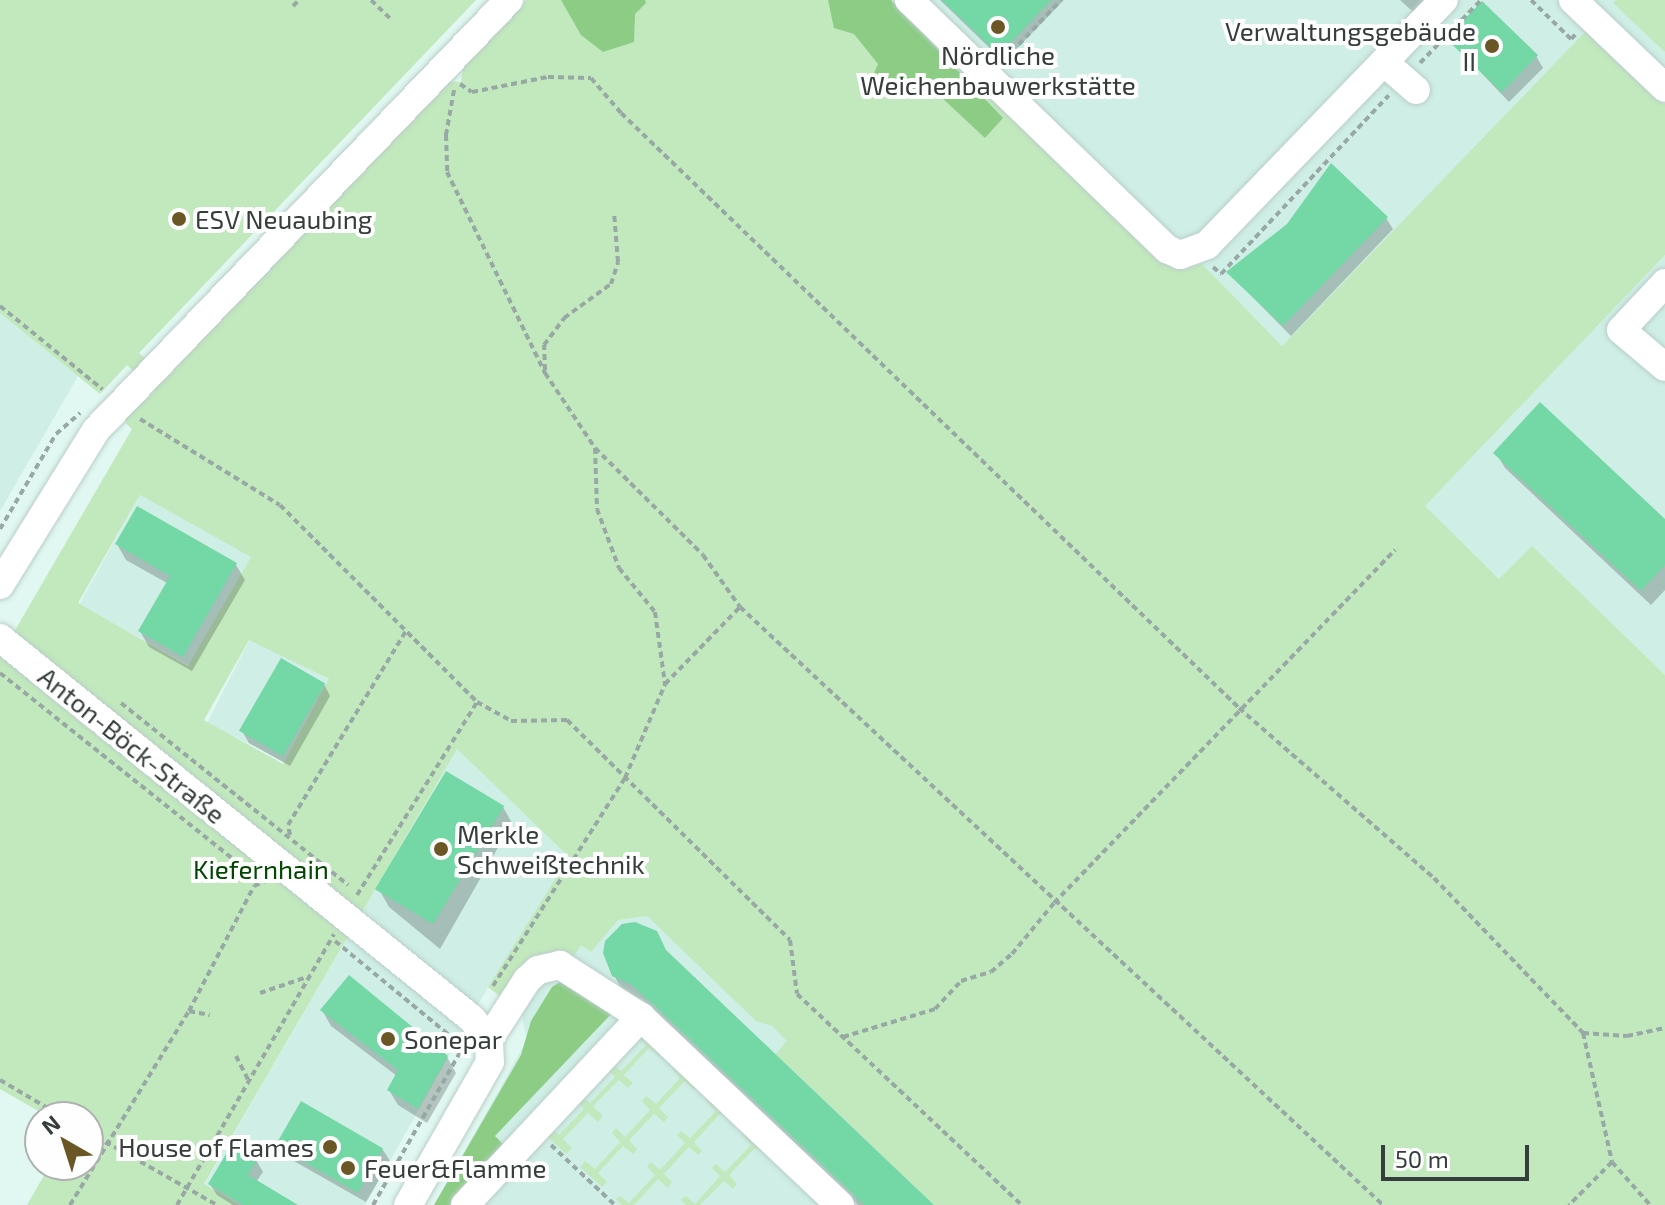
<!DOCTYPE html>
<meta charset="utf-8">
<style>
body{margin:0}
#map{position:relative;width:1665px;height:1205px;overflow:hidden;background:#e1f7f1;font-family:"Exo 2",sans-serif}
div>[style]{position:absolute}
.built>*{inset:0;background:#cfeee6;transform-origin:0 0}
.green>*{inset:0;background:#c2e9bd}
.forest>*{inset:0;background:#8ccc85}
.shadow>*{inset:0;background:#0003}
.building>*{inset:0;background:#74d7a6;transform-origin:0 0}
.path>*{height:4px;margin-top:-2px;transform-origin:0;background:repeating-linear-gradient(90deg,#98a8a4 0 6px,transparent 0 10px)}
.roads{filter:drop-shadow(0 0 2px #b9cec9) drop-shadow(0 0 2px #b9cec9)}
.minor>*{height:28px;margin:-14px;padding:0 14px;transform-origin:14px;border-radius:14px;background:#fff}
.dots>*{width:22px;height:22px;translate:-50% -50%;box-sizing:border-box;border:4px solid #fefefe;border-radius:50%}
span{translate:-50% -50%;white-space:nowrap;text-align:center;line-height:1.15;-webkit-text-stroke:8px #fefefe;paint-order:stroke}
.poi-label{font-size:26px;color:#353e3c}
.right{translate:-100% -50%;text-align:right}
.left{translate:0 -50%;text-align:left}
.street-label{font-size:26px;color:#353e3c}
.park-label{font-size:26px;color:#004700}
.north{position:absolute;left:24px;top:1101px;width:80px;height:80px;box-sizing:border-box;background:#fefefe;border:2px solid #aeb1b0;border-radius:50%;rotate:321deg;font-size:22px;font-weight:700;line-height:32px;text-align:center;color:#353e3c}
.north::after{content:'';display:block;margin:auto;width:28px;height:36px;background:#6b5625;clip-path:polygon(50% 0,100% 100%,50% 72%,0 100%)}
.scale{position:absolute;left:1381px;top:1145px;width:148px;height:36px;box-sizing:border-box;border:4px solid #353e3c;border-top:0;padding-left:10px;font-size:24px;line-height:28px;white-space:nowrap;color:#353e3c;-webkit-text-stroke:6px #fefefe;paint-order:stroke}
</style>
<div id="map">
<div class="built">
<i style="clip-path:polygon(840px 0,1616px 0,1665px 52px,1665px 104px,1588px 30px,1282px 346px,1215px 281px,1175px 320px)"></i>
<i style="clip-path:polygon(1665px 255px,1665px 675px,1532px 547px,1500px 580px,1424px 506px)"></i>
<i style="clip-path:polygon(0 313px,78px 376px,0 511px)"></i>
<i style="left:140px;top:495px;width:128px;height:125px;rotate:29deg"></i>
<i style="left:250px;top:639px;width:89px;height:94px;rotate:27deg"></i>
<i style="clip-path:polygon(457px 749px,569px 857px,588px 827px,978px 1205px,434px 1205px,527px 1040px,521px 1013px,488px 987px,365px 1205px,229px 1205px,204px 1185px)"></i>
</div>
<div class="green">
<i style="clip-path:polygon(evenodd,0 0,476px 0,139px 353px,166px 378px,449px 81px,461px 82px,463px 66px,526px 0,840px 0,1002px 118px,950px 65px,931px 37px,1167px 265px,1185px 270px,1202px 264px,1282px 346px,1588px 29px,1665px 104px,1665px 255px,1425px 506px,1499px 579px,1532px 546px,1665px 675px,1665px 1205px,934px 1205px,776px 1054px,787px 1041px,772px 1026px,756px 1021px,647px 916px,618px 920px,591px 952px,581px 945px,574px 956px,583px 964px,504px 999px,488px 987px,569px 857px,457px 749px,204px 1184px,239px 1205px,27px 1205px,50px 1165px,88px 1165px,88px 1117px,49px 1117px,0 1089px,0 656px,132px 429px,123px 420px,154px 392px,127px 365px,100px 394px,0 313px,0 0,140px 495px,251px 557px,188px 666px,78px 603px,140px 495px,0 0,249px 640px,329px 679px,283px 764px,204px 720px,249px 640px)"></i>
<i style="clip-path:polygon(1616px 0,1665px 0,1665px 52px,1613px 3px)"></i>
<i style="clip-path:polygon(642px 1031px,663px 1052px,659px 1056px,649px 1048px,624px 1075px,633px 1083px,628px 1088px,619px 1080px,593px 1106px,603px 1116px,598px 1122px,588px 1113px,563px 1139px,572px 1148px,566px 1154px,544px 1133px,550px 1127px,559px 1135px,584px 1109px,575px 1100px,580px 1095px,590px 1103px,615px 1077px,606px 1067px,611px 1063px,621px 1071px,646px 1045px,637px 1036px)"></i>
<i style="clip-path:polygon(676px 1065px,698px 1086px,694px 1090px,685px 1081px,659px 1108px,668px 1117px,664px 1122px,654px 1114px,629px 1140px,637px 1149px,633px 1154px,623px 1146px,598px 1173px,607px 1182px,602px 1187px,580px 1167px,585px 1161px,595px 1169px,620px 1142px,612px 1133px,616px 1128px,625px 1137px,650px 1110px,642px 1101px,646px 1096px,656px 1104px,680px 1078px,672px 1069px)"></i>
<i style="clip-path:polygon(711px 1099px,732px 1120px,720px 1114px,694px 1142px,702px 1151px,698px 1155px,689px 1147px,664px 1174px,672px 1182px,668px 1188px,658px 1179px,634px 1205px,622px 1205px,616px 1199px,620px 1196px,629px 1203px,655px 1175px,647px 1167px,651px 1162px,660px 1170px,685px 1143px,677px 1135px,681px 1131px,690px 1138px,716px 1111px,707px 1102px)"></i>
<i style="clip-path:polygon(745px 1132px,767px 1154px,755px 1148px,729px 1175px,737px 1184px,733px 1189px,724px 1181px,700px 1205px,686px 1205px,681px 1200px,686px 1196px,695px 1204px,720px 1176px,712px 1168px,716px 1164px,725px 1172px,751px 1145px,742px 1135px)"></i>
</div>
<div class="forest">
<i style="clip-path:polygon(561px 0,645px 0,646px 3px,635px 14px,634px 42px,603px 52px,581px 35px)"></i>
<i style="clip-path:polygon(828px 0,891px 0,1003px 118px,985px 138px,926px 83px,905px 99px,886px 90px,874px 73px,878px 64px,854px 34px,834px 28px)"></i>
<i style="clip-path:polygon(563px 980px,614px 1011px,495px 1136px,504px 1145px,452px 1205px,434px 1205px,521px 1055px,531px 1021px,552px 987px)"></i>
</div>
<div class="shadow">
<i style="clip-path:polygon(940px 0,1064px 0,1004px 62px)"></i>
<i style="clip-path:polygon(1400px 0,1437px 0,1420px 18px)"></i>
<i style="clip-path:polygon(1448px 38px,1536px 56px,1543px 68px,1509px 102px)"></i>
<i style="clip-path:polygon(1386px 218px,1393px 229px,1291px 336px,1229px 273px)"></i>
<i style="clip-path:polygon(1496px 453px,1665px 522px,1665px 590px,1651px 605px,1505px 468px)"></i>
<i style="clip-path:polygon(117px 544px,236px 565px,245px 580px,192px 671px,149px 647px,140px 631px,167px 583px,126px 560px)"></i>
<i style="clip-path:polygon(324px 684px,330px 696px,290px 766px,249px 743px,242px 731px)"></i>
<i style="clip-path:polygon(503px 807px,512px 823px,440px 949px,389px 907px,380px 891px)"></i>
<i style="clip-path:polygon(668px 954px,931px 1205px,858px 1205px,643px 1000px,623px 992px,614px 975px)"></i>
<i style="clip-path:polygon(322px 1010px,447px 1057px,456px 1073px,427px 1123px,398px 1105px,389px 1090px,397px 1076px,331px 1026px)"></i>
<i style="clip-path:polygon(278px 1145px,383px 1150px,390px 1161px,366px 1202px,285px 1156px)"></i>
<i style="clip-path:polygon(256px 1160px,263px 1172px,256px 1182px,294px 1205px,233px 1205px,217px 1195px,210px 1184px)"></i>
</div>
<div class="building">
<i style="clip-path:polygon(942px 0,1051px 0,999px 55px)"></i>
<i style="left:1482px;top:1px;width:78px;height:52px;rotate:44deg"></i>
<i style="clip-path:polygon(1331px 163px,1388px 217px,1283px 326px,1226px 272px,1287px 224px)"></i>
<i style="clip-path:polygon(1540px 402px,1665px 519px,1665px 565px,1641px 591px,1493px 453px)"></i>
<i style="clip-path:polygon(137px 506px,237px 563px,183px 657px,138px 631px,170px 576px,115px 544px)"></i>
<i style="left:281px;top:658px;width:51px;height:84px;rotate:30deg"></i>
<i style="left:446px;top:771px;width:68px;height:138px;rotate:31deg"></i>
<i style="clip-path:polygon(635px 922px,657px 931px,666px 950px,934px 1205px,864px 1205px,632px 985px,612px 976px,603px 953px,605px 941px,622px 924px)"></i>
<i style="clip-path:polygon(349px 975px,448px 1056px,418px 1109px,387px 1090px,398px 1070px,320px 1010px)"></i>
<i style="left:301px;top:1101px;width:95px;height:51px;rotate:30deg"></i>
<i style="clip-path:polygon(232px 1144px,257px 1159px,248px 1175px,298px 1205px,243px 1205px,208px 1184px)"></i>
</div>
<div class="path">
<i style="left:371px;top:0;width:29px;rotate:44deg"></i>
<i style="left:1531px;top:0;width:56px;rotate:44.3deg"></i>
<i style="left:1571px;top:39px;width:8px;rotate:-45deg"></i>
<i style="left:293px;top:6px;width:8px;rotate:-45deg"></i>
<i style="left:1005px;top:59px;width:81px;rotate:-46.5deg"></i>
<i style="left:1420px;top:63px;width:88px;rotate:-45.9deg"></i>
<i style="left:460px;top:84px;width:14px;rotate:34deg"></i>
<i style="left:472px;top:92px;width:77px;rotate:-11.2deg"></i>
<i style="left:548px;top:77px;width:43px;rotate:1.3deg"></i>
<i style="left:591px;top:78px;width:46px;rotate:49.4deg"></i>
<i style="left:621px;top:113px;width:858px;rotate:43.91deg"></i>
<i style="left:1239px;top:708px;width:259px;rotate:41.1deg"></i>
<i style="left:1434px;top:878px;width:215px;rotate:46.1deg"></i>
<i style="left:1583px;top:1033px;width:132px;rotate:77.3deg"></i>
<i style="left:1612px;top:1162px;width:61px;rotate:135deg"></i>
<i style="left:454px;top:90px;width:46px;rotate:100.1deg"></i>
<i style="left:446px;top:135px;width:37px;rotate:88deg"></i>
<i style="left:447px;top:172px;width:224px;rotate:64deg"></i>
<i style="left:545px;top:373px;width:90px;rotate:56.3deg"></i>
<i style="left:595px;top:448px;width:152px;rotate:44.7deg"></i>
<i style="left:703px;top:555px;width:64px;rotate:54.6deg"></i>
<i style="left:740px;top:607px;width:878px;rotate:42.92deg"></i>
<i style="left:1213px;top:267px;width:11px;rotate:41deg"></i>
<i style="left:1221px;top:274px;width:245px;rotate:-46.8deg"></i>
<i style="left:0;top:306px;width:132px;rotate:39.1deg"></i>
<i style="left:545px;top:370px;width:25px;rotate:-92deg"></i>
<i style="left:544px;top:345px;width:34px;rotate:-53deg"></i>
<i style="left:564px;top:318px;width:58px;rotate:-35.9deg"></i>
<i style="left:611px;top:284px;width:23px;rotate:-72deg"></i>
<i style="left:618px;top:262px;width:50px;rotate:-94.6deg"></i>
<i style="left:140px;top:419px;width:164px;rotate:31.6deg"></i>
<i style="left:280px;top:505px;width:279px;rotate:45deg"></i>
<i style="left:477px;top:702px;width:39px;rotate:29deg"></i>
<i style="left:511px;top:721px;width:56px;rotate:-1deg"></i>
<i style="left:567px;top:720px;width:313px;rotate:44.6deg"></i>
<i style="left:790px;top:940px;width:54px;rotate:82.6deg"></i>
<i style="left:797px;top:994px;width:308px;rotate:43.2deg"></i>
<i style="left:595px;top:448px;width:61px;rotate:88.1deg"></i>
<i style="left:597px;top:509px;width:63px;rotate:69.6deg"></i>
<i style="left:619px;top:568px;width:57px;rotate:50.7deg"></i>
<i style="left:655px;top:612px;width:73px;rotate:82.1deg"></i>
<i style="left:0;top:529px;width:110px;rotate:-59.5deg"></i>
<i style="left:56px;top:434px;width:32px;rotate:-41deg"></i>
<i style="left:0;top:673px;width:312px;rotate:38.6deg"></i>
<i style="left:121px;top:703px;width:291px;rotate:38.7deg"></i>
<i style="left:290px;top:835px;width:10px;rotate:-101deg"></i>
<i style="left:288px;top:825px;width:227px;rotate:-58.7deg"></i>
<i style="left:357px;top:895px;width:227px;rotate:-58.1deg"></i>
<i style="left:335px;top:941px;width:163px;rotate:39.5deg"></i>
<i style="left:493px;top:986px;width:246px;rotate:-57.6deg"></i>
<i style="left:625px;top:778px;width:102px;rotate:-66.9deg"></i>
<i style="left:665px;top:684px;width:107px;rotate:-45.8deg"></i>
<i style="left:260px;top:993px;width:50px;rotate:-18.8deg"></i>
<i style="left:189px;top:1011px;width:21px;rotate:11deg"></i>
<i style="left:1583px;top:1033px;width:44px;rotate:3.9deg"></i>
<i style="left:1627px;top:1036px;width:39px;rotate:-12deg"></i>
<i style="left:843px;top:1037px;width:96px;rotate:-16.9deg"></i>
<i style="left:935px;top:1009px;width:38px;rotate:-47deg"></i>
<i style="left:961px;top:981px;width:31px;rotate:-17deg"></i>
<i style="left:991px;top:972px;width:28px;rotate:-41deg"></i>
<i style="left:1012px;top:954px;width:66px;rotate:-50.5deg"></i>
<i style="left:1054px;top:903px;width:491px;rotate:-46deg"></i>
<i style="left:236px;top:1056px;width:28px;rotate:63deg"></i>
<i style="left:0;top:1080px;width:73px;rotate:30.4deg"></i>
<i style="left:88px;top:1132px;width:148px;rotate:29.5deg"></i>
<i style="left:551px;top:1145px;width:88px;rotate:43.2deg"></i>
<i style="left:1612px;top:1162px;width:57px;rotate:48.5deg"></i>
<i style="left:70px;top:1205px;width:228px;rotate:-58.5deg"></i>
<i style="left:189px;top:1011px;width:141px;rotate:-62.5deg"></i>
<i style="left:254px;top:886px;width:12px;rotate:-24deg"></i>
<i style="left:177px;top:1205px;width:313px;rotate:-59.9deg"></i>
<i style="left:373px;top:1205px;width:185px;rotate:-60.3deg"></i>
</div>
<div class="roads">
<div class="minor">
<i style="left:909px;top:0;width:359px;rotate:44deg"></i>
<i style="left:1167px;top:249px;width:14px;rotate:25deg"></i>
<i style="left:1180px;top:255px;width:29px;rotate:-20deg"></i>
<i style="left:1207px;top:245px;width:341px;rotate:-46deg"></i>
<i style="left:1573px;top:0;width:127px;rotate:43.7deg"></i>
<i style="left:1385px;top:63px;width:41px;rotate:41.1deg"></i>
<i style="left:1665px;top:283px;width:64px;rotate:133.1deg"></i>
<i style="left:1621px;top:330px;width:57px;rotate:40.1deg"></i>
<i style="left:0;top:585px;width:182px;rotate:-58.2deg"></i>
<i style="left:96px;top:430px;width:596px;rotate:-46.16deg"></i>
<i style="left:0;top:638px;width:605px;rotate:38.9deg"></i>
<i style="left:471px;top:1018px;width:28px;rotate:49deg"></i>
<i style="left:489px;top:1039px;width:23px;rotate:88deg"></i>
<i style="left:490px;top:1062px;width:165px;rotate:119.8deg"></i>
<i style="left:489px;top:1039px;width:70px;rotate:-57.2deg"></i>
<i style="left:527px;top:980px;width:15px;rotate:-42deg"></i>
<i style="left:538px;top:970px;width:23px;rotate:-13deg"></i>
<i style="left:560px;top:965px;width:96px;rotate:32.7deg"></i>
<i style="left:641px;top:1017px;width:274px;rotate:43.4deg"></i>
<i style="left:465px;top:1205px;width:258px;rotate:-46.9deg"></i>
</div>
</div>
<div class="dots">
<i style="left:998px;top:27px;background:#6b5625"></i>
<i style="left:1492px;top:46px;background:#6b5625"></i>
<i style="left:179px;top:219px;background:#6b5625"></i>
<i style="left:441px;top:849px;background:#6b5625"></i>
<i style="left:388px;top:1039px;background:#6b5625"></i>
<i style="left:330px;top:1147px;background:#6b5625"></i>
<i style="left:348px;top:1168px;background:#6b5625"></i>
</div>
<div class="poi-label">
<span class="right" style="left:1476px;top:46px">Verwaltungsgebäude<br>II</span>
<span style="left:998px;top:70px">Nördliche<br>Weichenbauwerkstätte</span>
<span class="left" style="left:195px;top:219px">ESV Neuaubing</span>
<span class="left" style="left:457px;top:849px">Merkle<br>Schweißtechnik</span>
<span class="left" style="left:404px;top:1039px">Sonepar</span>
<span class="right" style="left:314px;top:1147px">House of Flames</span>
<span class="left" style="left:364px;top:1168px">Feuer&amp;Flamme</span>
</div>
<div class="street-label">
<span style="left:132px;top:745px;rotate:39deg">Anton-Böck-Straße</span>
</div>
<div class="park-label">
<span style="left:261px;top:869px">Kiefernhain</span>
</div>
<div class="north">N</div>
<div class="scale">50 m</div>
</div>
